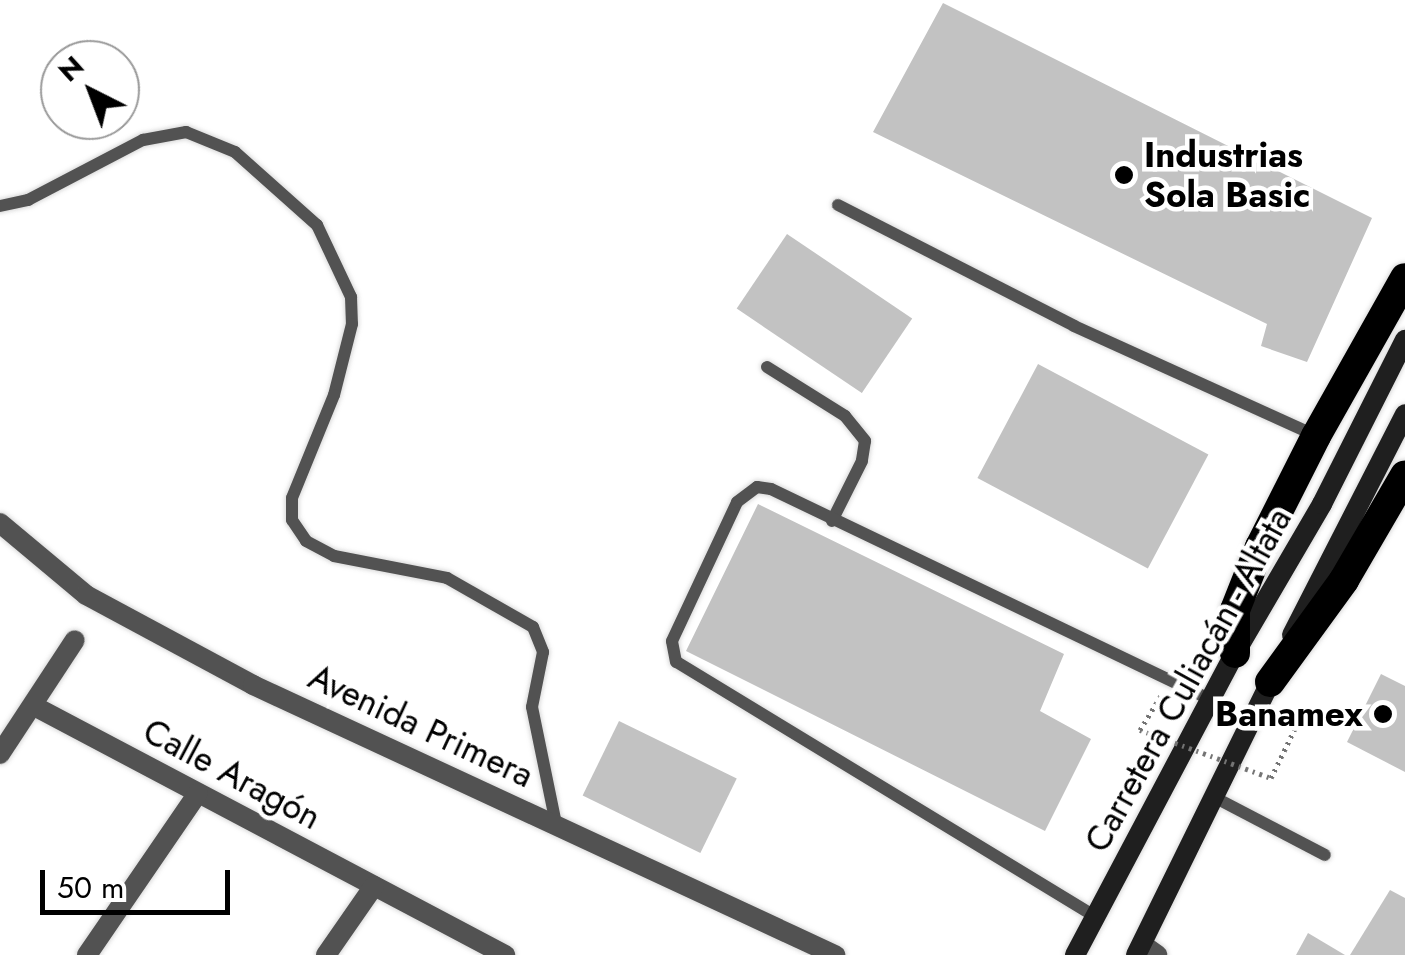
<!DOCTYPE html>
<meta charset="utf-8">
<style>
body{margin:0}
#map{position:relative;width:1405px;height:955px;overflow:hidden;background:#fff;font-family:Jost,sans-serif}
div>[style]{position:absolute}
.building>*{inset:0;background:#c2c2c2;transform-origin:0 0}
.path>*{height:5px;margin-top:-2.5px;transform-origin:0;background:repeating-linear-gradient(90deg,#747474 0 2.5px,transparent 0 7.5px)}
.roads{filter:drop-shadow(0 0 2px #dbdbdb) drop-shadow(0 0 2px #dbdbdb)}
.lane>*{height:12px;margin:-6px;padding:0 6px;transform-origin:6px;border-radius:6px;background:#525252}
.street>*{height:20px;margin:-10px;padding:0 10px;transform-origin:10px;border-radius:10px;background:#525252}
.secondary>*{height:20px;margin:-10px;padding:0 10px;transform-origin:10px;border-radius:10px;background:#1f1f1f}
.highway>*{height:30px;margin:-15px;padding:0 15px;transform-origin:15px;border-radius:15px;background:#000}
.path-bridge>*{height:5px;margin-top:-2.5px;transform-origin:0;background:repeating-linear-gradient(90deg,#747474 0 2.5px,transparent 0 7.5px)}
.dots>*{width:28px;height:28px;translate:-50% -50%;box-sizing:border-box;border:5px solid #fff;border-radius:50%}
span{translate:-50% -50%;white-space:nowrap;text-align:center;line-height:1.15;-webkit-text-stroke:9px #fff;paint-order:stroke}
.poi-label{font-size:35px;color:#000;font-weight:700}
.left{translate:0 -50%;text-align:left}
.right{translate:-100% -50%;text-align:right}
.street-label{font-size:35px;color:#000}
.north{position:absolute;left:40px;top:40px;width:100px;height:100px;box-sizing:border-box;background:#fff;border:2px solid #999;border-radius:50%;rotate:318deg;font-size:28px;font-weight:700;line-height:40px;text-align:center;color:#000}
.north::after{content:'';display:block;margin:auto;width:35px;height:45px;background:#000;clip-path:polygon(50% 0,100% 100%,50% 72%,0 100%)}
.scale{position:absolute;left:40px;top:870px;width:190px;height:45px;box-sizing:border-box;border:5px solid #000;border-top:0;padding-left:12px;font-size:30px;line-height:35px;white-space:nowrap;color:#000;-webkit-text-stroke:8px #fff;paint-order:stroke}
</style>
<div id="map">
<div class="building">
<i style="clip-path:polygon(943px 3px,1372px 218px,1307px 362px,1261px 346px,1267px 324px,873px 132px)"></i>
<i style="left:787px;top:234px;width:151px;height:90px;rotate:34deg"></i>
<i style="left:1038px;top:364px;width:193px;height:129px;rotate:28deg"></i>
<i style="clip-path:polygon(758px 504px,1064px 654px,1040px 711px,1091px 739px,1045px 831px,686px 651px)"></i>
<i style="clip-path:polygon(1381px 674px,1405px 686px,1405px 772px,1347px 742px)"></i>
<i style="left:619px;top:721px;width:131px;height:83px;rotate:26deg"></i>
<i style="clip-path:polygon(1390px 890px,1405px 898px,1405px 955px,1350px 955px)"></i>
<i style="clip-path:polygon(1308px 933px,1345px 955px,1296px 955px)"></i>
</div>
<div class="path">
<i style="left:1140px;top:730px;width:42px;rotate:-58.6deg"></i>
<i style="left:1271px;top:778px;width:69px;rotate:-64.2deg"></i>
<i style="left:1301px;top:716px;width:23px;rotate:-160deg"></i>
</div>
<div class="roads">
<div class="lane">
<i style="left:838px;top:205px;width:265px;rotate:27.1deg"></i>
<i style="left:1074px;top:326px;width:264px;rotate:24.4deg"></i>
<i style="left:0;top:206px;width:29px;rotate:-12deg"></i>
<i style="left:28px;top:200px;width:130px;rotate:-27.6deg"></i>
<i style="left:143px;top:140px;width:44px;rotate:-10.5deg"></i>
<i style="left:186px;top:132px;width:53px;rotate:22.2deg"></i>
<i style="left:235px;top:152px;width:110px;rotate:41.7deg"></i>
<i style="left:317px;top:225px;width:80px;rotate:64.7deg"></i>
<i style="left:351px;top:297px;width:27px;rotate:88deg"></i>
<i style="left:352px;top:324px;width:73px;rotate:104.2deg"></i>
<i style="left:334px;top:395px;width:111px;rotate:112.2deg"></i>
<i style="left:292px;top:498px;width:22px;rotate:90deg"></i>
<i style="left:292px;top:520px;width:25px;rotate:56deg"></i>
<i style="left:306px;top:541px;width:32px;rotate:28deg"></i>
<i style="left:334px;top:556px;width:115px;rotate:11deg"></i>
<i style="left:447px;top:578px;width:99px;rotate:29.7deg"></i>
<i style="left:533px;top:627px;width:27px;rotate:68deg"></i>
<i style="left:543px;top:652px;width:56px;rotate:101.3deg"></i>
<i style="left:532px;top:707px;width:119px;rotate:78.4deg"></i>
<i style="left:767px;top:367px;width:92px;rotate:32.1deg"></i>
<i style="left:845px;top:416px;width:32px;rotate:51deg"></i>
<i style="left:865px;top:441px;width:20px;rotate:99deg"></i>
<i style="left:862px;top:461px;width:67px;rotate:116.6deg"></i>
<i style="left:1214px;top:797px;width:125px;rotate:27.6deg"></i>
<i style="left:1096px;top:917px;width:491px;rotate:-148.7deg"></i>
<i style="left:676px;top:662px;width:21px;rotate:-101deg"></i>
<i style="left:672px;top:641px;width:153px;rotate:-64.9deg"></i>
<i style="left:737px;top:502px;width:25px;rotate:-37deg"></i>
<i style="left:757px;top:487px;width:14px;rotate:8deg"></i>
<i style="left:771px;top:489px;width:488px;rotate:25.6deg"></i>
</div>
<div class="street">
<i style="left:0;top:523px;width:112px;rotate:39.9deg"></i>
<i style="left:86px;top:595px;width:190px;rotate:28.3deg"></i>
<i style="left:253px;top:685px;width:642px;rotate:24.89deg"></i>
<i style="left:34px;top:706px;width:533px;rotate:27.86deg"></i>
<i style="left:0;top:754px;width:136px;rotate:-56.7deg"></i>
<i style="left:1142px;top:944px;width:19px;rotate:36deg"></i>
<i style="left:87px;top:955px;width:196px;rotate:-55.6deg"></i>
<i style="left:326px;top:955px;width:84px;rotate:-55.2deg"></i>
</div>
<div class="secondary">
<i style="left:1292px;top:635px;width:248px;rotate:-62.9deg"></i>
<i style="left:1075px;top:955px;width:342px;rotate:-62.1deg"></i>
<i style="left:1235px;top:653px;width:173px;rotate:-59.7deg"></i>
<i style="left:1322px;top:504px;width:184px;rotate:-63.2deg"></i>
<i style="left:1136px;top:955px;width:318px;rotate:-63.8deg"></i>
</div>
<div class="highway">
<i style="left:1235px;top:653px;width:43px;rotate:-90deg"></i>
<i style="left:1235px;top:610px;width:68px;rotate:-68.4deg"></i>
<i style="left:1260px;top:547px;width:124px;rotate:-63.2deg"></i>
<i style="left:1316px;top:436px;width:181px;rotate:-60.6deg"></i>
<i style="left:1270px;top:682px;width:126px;rotate:-54deg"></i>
<i style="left:1344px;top:580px;width:121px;rotate:-59.8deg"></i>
</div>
</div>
<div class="path-bridge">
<i style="left:1140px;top:730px;width:140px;rotate:20.1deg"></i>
</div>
<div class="dots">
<i style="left:1124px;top:175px;background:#000"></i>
<i style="left:1383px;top:714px;background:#000"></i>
</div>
<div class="poi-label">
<span class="left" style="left:1144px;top:175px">Industrias<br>Sola Basic</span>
<span class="right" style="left:1363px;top:714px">Banamex</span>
</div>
<div class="street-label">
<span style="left:1188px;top:680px;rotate:-61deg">Carretera Culiacán - Altata</span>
<span style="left:421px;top:726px;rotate:25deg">Avenida Primera</span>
<span style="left:232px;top:774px;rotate:28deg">Calle Aragón</span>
</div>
<div class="north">N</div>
<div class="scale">50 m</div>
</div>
